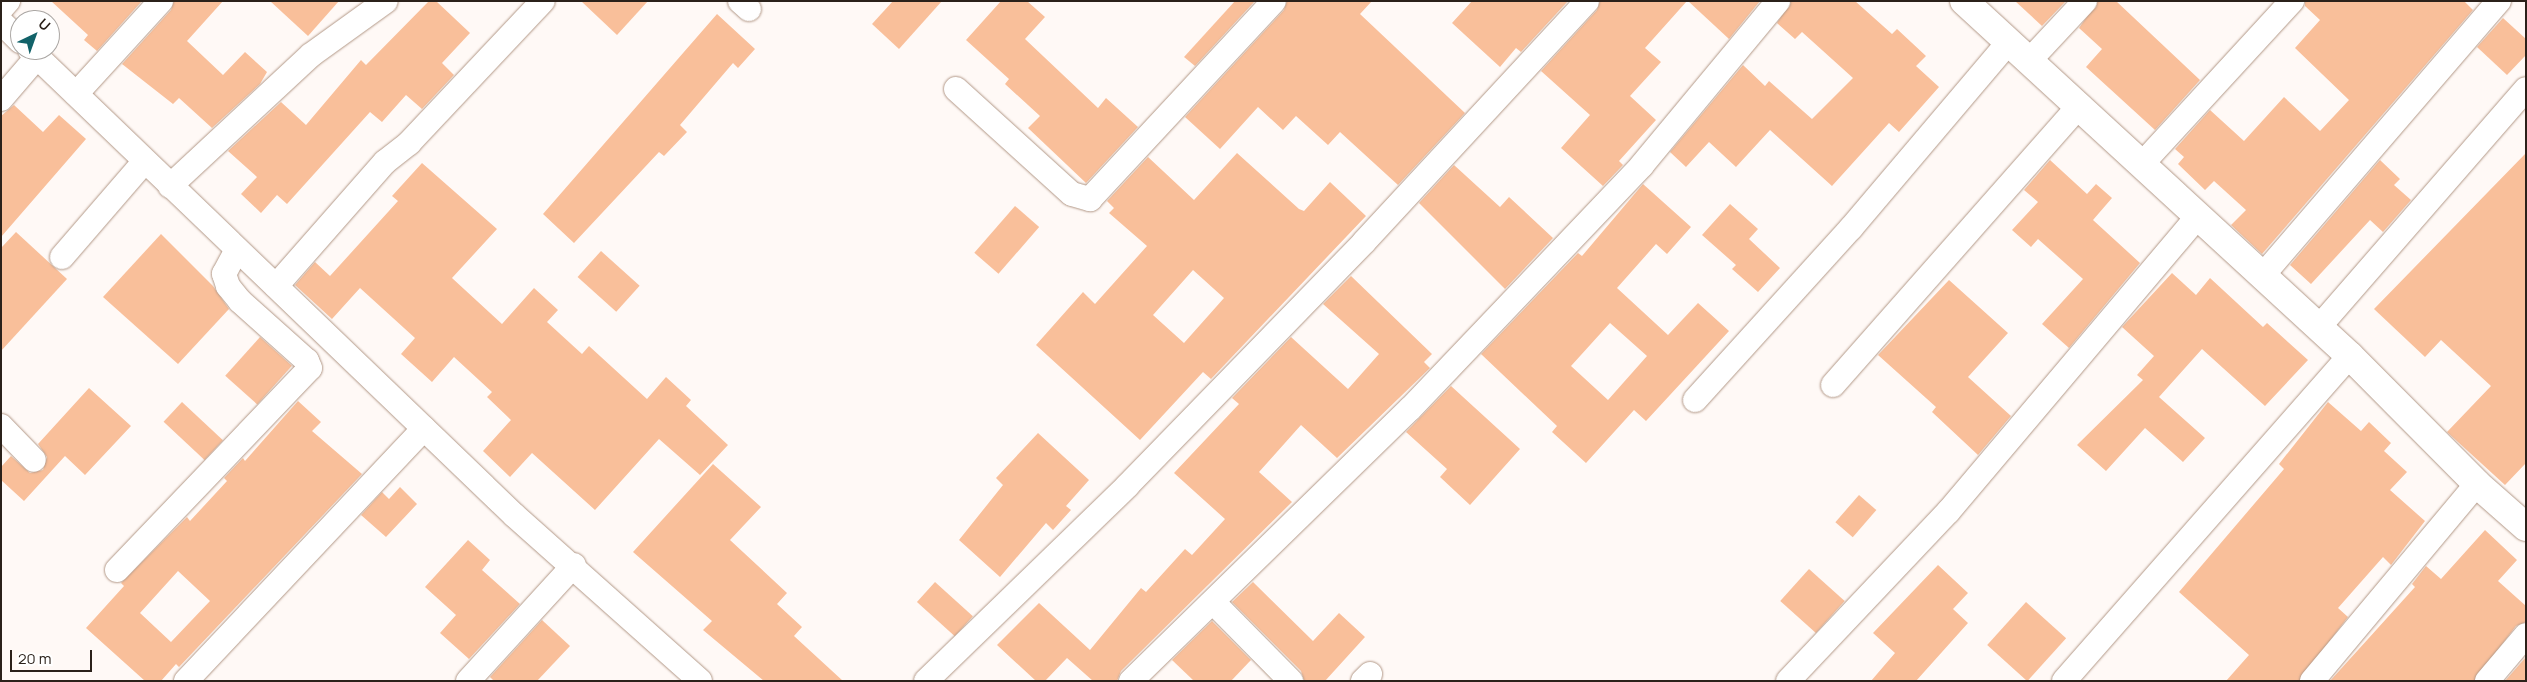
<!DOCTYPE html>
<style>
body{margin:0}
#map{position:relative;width:2527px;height:682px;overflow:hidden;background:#fff9f6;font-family:Manrope,sans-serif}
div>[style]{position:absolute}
.building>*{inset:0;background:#f9bf9a;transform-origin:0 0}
.roads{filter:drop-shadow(0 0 1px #b29887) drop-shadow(0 0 1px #b29887)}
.minor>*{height:24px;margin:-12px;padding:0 12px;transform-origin:12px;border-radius:12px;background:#fff}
.tertiary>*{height:28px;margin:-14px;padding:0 14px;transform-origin:14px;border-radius:14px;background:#fff}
span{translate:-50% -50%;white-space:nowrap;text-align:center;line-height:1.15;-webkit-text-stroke:4px #fff;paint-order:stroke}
.frame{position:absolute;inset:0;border:2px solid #2b211a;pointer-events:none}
.north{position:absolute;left:10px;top:10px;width:50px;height:50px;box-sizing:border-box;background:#fff;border:1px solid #aaa6a3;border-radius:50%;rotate:42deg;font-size:14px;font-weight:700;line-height:20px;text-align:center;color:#2b211a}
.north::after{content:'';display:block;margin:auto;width:18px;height:22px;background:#126269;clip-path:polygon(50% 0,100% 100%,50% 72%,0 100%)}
.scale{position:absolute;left:10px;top:650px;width:82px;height:22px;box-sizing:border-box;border:2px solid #2b211a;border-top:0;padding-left:6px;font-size:15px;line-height:18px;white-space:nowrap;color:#2b211a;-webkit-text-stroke:4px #fff;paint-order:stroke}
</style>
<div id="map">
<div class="building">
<i style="clip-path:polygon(51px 1px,142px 1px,97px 51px,84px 40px,88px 35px)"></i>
<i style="clip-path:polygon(174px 1px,223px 1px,187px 41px,223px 75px,245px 52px,267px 72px,260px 84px,212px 128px,179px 98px,173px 104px,122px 64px,171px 10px)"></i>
<i style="clip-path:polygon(270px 1px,339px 1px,308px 36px)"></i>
<i style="clip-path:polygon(429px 1px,436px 1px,470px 33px,442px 63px,454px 75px,422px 109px,406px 95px,382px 122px,370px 112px,287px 204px,277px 195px,261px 213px,241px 194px,257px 177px,228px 151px,281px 102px,306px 125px,361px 60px,366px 65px)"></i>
<i style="clip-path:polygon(581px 1px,648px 1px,617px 35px)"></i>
<i style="clip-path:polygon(893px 1px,942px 1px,899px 49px,872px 24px)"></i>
<i style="clip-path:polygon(1001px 1px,1027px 1px,1045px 17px,1025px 39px,1098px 108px,1106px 98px,1138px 127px,1086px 183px,1028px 128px,1040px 116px,1005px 84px,1009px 79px,966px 40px)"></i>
<i style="clip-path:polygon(1235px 1px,1255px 1px,1195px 66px,1184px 57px)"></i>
<i style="clip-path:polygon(1287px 1px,1372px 1px,1360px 14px,1465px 113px,1398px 185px,1340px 132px,1328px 145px,1296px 116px,1283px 130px,1258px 107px,1220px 149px,1185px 117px,1284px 10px)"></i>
<i style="clip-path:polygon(1472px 1px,1568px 1px,1521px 52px,1516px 48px,1500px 67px,1452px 23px)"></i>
<i style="clip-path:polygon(1600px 1px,1687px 1px,1645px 48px,1661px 62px,1630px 96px,1656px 120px,1619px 161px,1623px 165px,1603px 186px,1561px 148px,1590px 115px,1541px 71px,1597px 10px)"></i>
<i style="clip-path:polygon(1688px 1px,1760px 1px,1729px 39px)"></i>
<i style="clip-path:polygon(1791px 1px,1855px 1px,1892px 34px,1897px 29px,1926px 56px,1916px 66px,1939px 87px,1899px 132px,1889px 123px,1832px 186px,1770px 130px,1736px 167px,1709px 142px,1686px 167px,1670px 152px,1743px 65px,1765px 86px,1769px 81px,1812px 119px,1853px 78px,1802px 32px,1795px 39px,1777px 23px)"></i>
<i style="clip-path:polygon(2015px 1px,2066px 1px,2042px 26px)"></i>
<i style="clip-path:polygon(2098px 1px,2116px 1px,2200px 80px,2155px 130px,2086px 67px,2102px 49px,2079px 28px)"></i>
<i style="clip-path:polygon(2305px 1px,2464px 1px,2473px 10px,2262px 254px,2231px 225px,2246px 210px,2214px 181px,2205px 190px,2178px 164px,2184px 157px,2175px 149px,2210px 110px,2244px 141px,2284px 97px,2320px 131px,2349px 100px,2295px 48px,2320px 20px,2305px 6px)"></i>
<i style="clip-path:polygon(717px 14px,755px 49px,738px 68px,733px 63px,680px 125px,687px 132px,664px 156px,659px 152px,574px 243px,543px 214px)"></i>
<i style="clip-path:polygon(2503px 18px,2526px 39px,2526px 55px,2507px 75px,2477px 47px)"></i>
<i style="clip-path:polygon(14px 105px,43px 132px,59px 115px,86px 139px,1px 237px,1px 116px)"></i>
<i style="clip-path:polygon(evenodd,1237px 153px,1299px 209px,1304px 211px,1330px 182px,1366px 216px,1211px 379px,1203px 372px,1140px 440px,1036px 345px,1083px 292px,1095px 304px,1147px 246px,1109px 213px,1114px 208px,1107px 201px,1148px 157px,1194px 200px,1237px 153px,1193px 270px,1224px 298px,1184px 343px,1153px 315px,1193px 270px)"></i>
<i style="clip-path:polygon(2526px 153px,2526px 463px,2505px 485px,2447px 432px,2491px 386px,2441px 340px,2425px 357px,2374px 309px)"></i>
<i style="clip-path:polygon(2050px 160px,2087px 194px,2096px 184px,2112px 198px,2093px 220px,2140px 263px,2069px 348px,2042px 324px,2083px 279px,2038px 239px,2031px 247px,2012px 230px,2038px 202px,2024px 190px)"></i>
<i style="clip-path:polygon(2380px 160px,2400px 179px,2394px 185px,2411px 200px,2383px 232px,2370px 220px,2311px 284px,2290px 265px)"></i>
<i style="clip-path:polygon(422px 163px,497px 229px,452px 278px,502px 324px,534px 288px,558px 310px,547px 322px,582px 354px,589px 346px,647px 399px,666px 377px,691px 400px,686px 406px,728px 445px,700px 475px,659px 439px,595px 510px,532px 453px,510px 477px,483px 451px,511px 420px,487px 397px,492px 392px,454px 357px,432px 382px,401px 354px,415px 338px,360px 288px,332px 319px,295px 285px,315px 262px,330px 276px,398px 201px,392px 196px)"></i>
<i style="clip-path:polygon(1454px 165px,1500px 207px,1509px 197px,1553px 238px,1505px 289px,1419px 203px)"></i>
<i style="clip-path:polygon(evenodd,1643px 184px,1691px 227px,1667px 254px,1656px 244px,1617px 288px,1668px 335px,1698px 303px,1729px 331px,1646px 421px,1634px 410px,1586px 463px,1552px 432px,1557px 426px,1481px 354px,1578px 253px,1582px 256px,1643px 184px,1610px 323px,1647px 356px,1608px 400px,1571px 366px,1610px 323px)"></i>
<i style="clip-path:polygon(1730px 204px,1758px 229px,1749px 239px,1780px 268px,1758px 292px,1732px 269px,1736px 265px,1702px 235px)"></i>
<i style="left:1015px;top:206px;width:32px;height:62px;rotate:41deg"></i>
<i style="clip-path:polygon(16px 232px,67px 279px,1px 351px,1px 248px)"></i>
<i style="clip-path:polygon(161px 234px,213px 286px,229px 309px,178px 364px,103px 297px)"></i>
<i style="left:601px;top:251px;width:52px;height:35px;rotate:42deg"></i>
<i style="clip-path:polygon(2172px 273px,2196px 295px,2210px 278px,2263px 327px,2267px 323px,2308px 360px,2265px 406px,2202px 349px,2159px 397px,2205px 438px,2183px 462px,2145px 428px,2106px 471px,2077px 445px,2143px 380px,2137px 375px,2154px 356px,2122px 327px)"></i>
<i style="clip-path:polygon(1351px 276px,1432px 354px,1424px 362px,1430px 368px,1337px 458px,1301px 425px,1259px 472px,1292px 502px,1121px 671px,1117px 681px,1093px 681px,1067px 658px,1045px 681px,1036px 681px,997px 645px,1039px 603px,1090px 650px,1141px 588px,1146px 592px,1185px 549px,1192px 555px,1225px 519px,1174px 473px,1239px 404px,1232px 398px,1291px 337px,1348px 389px,1379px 354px,1323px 304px)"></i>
<i style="clip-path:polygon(1949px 280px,2008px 333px,1968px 377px,2011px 416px,1978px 455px,1932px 412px,1936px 407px,1878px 355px)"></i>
<i style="left:260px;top:337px;width:43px;height:52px;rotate:42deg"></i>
<i style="clip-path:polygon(1451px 386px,1520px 449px,1470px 505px,1440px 477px,1447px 469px,1406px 432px)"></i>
<i style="clip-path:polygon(89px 388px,131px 426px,85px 475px,65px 456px,24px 501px,1px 480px,1px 467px,11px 456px,30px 473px,43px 470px,47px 457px,38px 444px)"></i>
<i style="clip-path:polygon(evenodd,298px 401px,321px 422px,312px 431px,362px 474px,179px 667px,176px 664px,161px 681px,145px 681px,86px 628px,124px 586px,121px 583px,187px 517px,190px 521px,227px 481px,224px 478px,243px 458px,245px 461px,298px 401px,178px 571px,210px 601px,171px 642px,140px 613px,178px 571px)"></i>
<i style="left:182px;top:402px;width:56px;height:27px;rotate:43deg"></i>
<i style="clip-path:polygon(2328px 402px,2361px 431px,2369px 422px,2391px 443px,2384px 451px,2407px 472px,2390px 490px,2425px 521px,2391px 565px,2383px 557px,2338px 608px,2348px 617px,2299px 681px,2226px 681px,2249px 655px,2179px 592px,2284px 469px,2279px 464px)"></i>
<i style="clip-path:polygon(1038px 433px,1089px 480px,1066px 506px,1071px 510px,1053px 530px,1046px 523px,1000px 577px,959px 540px,1003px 485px,996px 478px)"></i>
<i style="clip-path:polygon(713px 464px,761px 507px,730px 540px,787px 593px,777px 604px,802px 627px,794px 636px,843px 681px,764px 681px,703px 630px,712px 621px,633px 552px)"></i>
<i style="clip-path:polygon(400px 487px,417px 504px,386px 537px,361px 515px,382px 492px,389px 499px)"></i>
<i style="left:1859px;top:495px;width:23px;height:36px;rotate:41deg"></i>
<i style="clip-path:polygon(2485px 530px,2517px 560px,2498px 581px,2526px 606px,2526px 622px,2516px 626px,2474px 681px,2330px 681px,2415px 587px,2412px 584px,2426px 566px,2441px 579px)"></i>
<i style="clip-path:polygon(468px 540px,490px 560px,482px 570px,520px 604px,469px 659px,440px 633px,456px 615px,425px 587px)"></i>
<i style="clip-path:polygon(1938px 565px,1968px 593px,1953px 609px,1968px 623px,1916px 681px,1871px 681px,1895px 653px,1873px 633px)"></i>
<i style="left:1809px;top:569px;width:48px;height:43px;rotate:42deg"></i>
<i style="left:935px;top:582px;width:51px;height:27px;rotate:42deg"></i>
<i style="clip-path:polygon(1253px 582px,1313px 641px,1339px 613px,1365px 637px,1325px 681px,1304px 681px,1301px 671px,1232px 602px)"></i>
<i style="left:2026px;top:602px;width:54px;height:58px;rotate:42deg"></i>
<i style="clip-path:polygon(542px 620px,570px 646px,537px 681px,494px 681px,490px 677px)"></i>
<i style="clip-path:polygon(1212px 621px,1251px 660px,1231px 681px,1194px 681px,1172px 660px)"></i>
<i style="clip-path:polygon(2526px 657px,2526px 681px,2505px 681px)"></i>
</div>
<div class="roads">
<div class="minor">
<i style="left:740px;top:1px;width:12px;rotate:42deg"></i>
<i style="left:1px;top:9px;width:11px;rotate:-49deg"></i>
<i style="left:1px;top:22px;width:27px;rotate:45deg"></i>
<i style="left:30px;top:50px;width:671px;rotate:43.85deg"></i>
<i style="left:514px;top:515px;width:249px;rotate:41.7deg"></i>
<i style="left:2029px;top:61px;width:82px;rotate:-47deg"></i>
<i style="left:956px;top:89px;width:156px;rotate:42.2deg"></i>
<i style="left:1072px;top:194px;width:19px;rotate:16deg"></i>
<i style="left:1090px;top:199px;width:270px;rotate:-47.1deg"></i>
<i style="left:76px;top:94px;width:126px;rotate:-47.6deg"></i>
<i style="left:1px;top:99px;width:55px;rotate:-49.4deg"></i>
<i style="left:2142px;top:164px;width:222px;rotate:-47.4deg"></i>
<i style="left:170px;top:186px;width:192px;rotate:-42.9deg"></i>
<i style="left:311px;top:55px;width:92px;rotate:-35.8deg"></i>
<i style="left:62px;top:257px;width:125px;rotate:-49.2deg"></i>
<i style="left:2263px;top:275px;width:362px;rotate:-49.3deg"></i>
<i style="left:276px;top:286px;width:165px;rotate:-48.7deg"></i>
<i style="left:385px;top:162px;width:31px;rotate:-38deg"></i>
<i style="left:409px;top:143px;width:195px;rotate:-46.7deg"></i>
<i style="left:2319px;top:327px;width:315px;rotate:-49deg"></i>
<i style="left:1833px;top:385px;width:373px;rotate:-48.6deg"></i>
<i style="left:1695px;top:400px;width:232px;rotate:-47.8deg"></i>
<i style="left:1851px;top:228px;width:243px;rotate:-49.7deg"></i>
<i style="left:1px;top:426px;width:47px;rotate:45.9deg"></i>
<i style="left:117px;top:570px;width:279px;rotate:-46.3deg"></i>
<i style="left:310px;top:368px;width:8px;rotate:-113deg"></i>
<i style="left:307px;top:361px;width:90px;rotate:-138.2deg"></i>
<i style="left:240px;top:301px;width:19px;rotate:-129deg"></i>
<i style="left:228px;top:286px;width:13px;rotate:-108deg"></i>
<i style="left:224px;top:274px;width:27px;rotate:-62deg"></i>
<i style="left:1214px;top:603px;width:110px;rotate:45.4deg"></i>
<i style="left:186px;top:681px;width:347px;rotate:-46.7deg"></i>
<i style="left:468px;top:681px;width:157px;rotate:-47.6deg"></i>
<i style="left:926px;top:681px;width:280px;rotate:-44.1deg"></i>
<i style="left:1127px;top:486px;width:340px;rotate:-45.8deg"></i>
<i style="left:1364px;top:242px;width:328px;rotate:-47.2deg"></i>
<i style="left:1131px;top:681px;width:390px;rotate:-44.3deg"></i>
<i style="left:1410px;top:409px;width:337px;rotate:-46.4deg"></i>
<i style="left:1642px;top:165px;width:213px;rotate:-50.3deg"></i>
<i style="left:1363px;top:681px;width:10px;rotate:-45deg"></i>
<i style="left:1788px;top:681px;width:233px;rotate:-46.6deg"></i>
<i style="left:1948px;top:512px;width:386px;rotate:-49.8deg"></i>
<i style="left:2064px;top:681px;width:433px;rotate:-48.7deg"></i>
<i style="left:2312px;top:681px;width:257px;rotate:-50.1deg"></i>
<i style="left:2487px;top:681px;width:60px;rotate:-49.7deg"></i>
</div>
<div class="tertiary">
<i style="left:1964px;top:1px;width:524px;rotate:42.6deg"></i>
<i style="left:2350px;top:356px;width:180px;rotate:45.2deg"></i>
<i style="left:2477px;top:484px;width:65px;rotate:41.3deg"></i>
</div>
</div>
<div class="frame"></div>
<div class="north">U</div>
<div class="scale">20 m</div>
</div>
